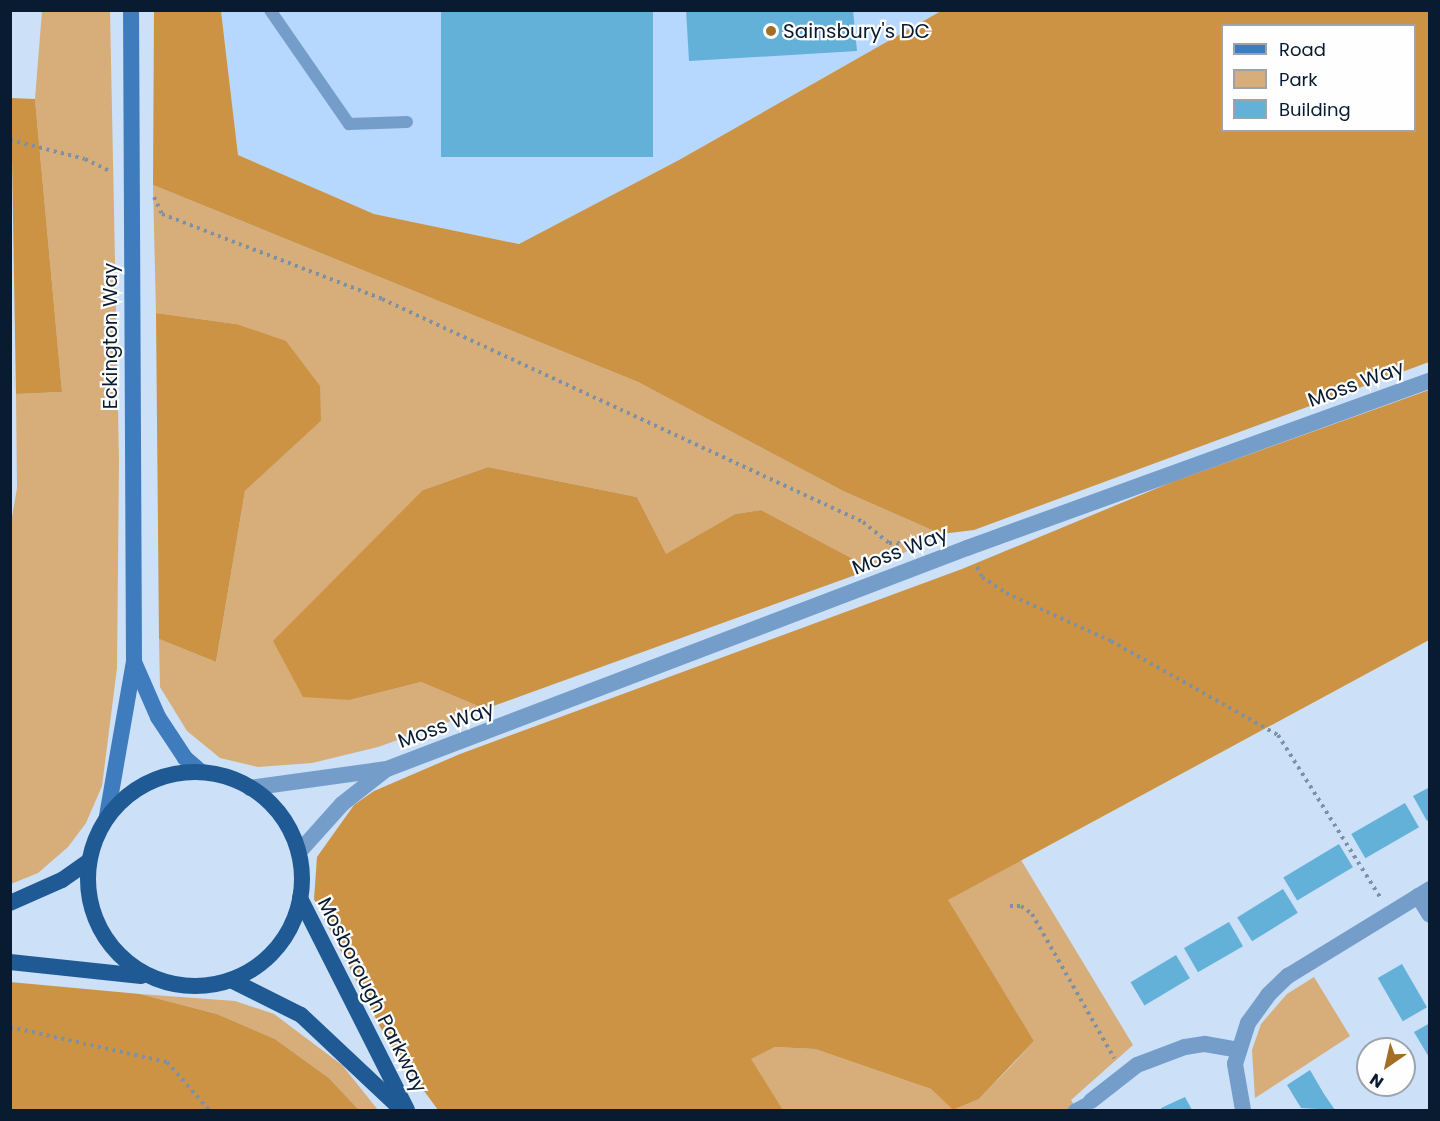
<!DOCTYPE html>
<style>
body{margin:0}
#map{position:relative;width:1440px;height:1121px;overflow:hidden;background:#cce0f7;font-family:Poppins,sans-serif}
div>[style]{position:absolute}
.built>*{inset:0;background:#b7d8fe}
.green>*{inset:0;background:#d7ad7a}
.forest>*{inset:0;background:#cd9344}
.building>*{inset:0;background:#63b1d9;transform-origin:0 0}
.path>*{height:4px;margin-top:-2px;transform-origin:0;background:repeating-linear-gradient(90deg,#7c90a6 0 3px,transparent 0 7.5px)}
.service>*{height:12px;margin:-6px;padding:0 6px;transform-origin:6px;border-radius:6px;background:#759dca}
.minor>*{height:16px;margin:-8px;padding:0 8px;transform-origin:8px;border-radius:8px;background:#759dca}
.tertiary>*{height:16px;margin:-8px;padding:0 8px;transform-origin:8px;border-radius:8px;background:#759dca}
.secondary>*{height:16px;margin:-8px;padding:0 8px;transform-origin:8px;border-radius:8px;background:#3e7cbe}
.trunk>*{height:16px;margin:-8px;padding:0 8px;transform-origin:8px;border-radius:8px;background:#1f5a95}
.trunk>.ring{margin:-8px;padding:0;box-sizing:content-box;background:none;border:16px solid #1f5a95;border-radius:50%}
.dots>*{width:16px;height:16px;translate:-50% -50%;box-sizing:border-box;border:3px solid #fefefe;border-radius:50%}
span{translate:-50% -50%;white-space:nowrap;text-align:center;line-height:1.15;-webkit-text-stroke:4.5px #fefefe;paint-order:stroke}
.poi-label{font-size:20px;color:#081b30}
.left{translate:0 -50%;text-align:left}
.street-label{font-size:20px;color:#081b30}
.frame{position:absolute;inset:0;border:12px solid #081b30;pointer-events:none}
.legend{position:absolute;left:1221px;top:24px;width:195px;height:108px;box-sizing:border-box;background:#fefefe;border:2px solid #9ca3ac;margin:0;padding:8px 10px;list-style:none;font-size:18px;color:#081b30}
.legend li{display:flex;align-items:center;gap:12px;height:30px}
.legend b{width:30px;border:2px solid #9ca3ac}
.north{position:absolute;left:1356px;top:1037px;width:60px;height:60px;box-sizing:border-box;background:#fefefe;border:2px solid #9ca3ac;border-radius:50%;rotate:214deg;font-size:16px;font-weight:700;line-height:24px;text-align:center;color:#081b30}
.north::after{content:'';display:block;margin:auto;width:21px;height:27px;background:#a26f25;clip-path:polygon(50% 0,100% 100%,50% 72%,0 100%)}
</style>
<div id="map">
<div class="built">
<i style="clip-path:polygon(221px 11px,941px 11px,679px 160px,519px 244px,374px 214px,238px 155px)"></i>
</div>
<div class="green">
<i style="clip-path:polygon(42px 11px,110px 11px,119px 461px,117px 668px,102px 786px,86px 823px,68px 847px,38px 873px,11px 884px,10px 529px,17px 488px,16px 394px,62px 392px,35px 99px)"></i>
<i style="clip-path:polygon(153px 185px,638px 382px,843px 491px,941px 534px,872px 569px,761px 510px,735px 514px,666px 555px,637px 497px,488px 467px,423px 490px,350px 700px,421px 682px,485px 709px,378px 747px,312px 763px,258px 767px,220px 758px,187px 731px,160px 687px,159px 639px,216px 662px,245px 491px,321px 421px,236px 324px,156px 313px)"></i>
<i style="clip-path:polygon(1021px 860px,1133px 1045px,1071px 1100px,1077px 1110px,783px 1110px,750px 1059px,775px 1047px,815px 1049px,931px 1089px,953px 1110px,979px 1099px,1012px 1065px,1034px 1041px,947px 900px)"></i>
<i style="clip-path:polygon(1314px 977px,1350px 1036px,1255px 1098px,1252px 1050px,1261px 1024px,1287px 994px)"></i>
<i style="clip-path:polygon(140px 994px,235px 1001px,274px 1014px,342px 1065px,378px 1110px,359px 1110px,329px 1078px,275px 1039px,217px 1014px)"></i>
</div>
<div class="forest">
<i style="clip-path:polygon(evenodd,154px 11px,221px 11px,238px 155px,374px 214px,519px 244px,679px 160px,941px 11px,1429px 11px,1429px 362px,974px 530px,941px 534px,843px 491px,638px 382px,153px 185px,154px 11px,1222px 26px,1414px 26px,1414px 130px,1222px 130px,1222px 26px)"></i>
<i style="clip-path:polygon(11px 98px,35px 99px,62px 392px,16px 394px)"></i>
<i style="clip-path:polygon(156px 313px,236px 324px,286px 341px,320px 386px,321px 421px,245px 491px,216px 662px,159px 639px)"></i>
<i style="clip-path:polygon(1429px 390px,1429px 640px,948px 900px,1034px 1041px,979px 1099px,953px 1110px,931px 1089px,815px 1049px,775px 1047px,751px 1059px,783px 1110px,438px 1110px,387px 1040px,314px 899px,317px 857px,354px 805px,374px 791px,460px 754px,962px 569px,1172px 482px)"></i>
<i style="clip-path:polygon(488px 467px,637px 497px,666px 554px,735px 514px,761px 510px,872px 569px,485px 709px,421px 682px,350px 700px,303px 697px,273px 641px,423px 490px)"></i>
<i style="clip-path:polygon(10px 982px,140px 994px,217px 1014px,275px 1039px,329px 1078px,359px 1110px,11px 1110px)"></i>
</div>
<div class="building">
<i style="left:441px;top:10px;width:212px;height:147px"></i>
<i style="clip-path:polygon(686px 10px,853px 10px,857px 51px,689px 61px)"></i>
<i style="clip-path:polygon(1430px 787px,1430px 819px,1427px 821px,1413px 796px)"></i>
<i style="left:1405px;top:803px;width:28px;height:62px;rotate:60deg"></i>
<i style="left:1339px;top:844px;width:27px;height:65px;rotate:59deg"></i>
<i style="left:1283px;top:889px;width:28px;height:54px;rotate:58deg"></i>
<i style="left:1229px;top:922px;width:28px;height:52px;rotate:60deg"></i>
<i style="left:1176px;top:955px;width:27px;height:53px;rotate:59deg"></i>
<i style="left:1402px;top:964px;width:50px;height:28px;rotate:60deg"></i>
<i style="clip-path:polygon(1430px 1023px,1430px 1059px,1414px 1032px)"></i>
<i style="clip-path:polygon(1310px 1070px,1324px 1094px,1335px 1110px,1301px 1108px,1287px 1085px)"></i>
<i style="clip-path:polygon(1185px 1097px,1192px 1110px,1162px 1110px,1161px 1108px)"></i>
</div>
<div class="path">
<i style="left:10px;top:140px;width:77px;rotate:14.2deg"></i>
<i style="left:85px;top:159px;width:28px;rotate:26deg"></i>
<i style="left:154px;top:197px;width:19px;rotate:65deg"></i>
<i style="left:162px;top:214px;width:236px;rotate:21.1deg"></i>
<i style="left:382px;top:299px;width:530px;rotate:24.87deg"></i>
<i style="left:863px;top:522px;width:33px;rotate:39deg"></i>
<i style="left:889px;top:543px;width:24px;rotate:2deg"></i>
<i style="left:977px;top:567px;width:11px;rotate:63deg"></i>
<i style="left:982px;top:577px;width:29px;rotate:34deg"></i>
<i style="left:1006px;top:593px;width:115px;rotate:24.6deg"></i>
<i style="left:1111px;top:641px;width:192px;rotate:29.4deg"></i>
<i style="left:1278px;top:735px;width:191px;rotate:57.8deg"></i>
<i style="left:1010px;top:906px;width:11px"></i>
<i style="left:1021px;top:906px;width:14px;rotate:36deg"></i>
<i style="left:1032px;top:914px;width:166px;rotate:60.3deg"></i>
<i style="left:10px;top:1027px;width:161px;rotate:12.6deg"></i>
<i style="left:167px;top:1062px;width:64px;rotate:48.8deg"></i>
</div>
<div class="service">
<i style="left:270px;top:10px;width:139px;rotate:55.3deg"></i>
<i style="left:349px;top:124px;width:58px;rotate:-2deg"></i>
<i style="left:1074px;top:1110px;width:19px;rotate:-28deg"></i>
</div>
<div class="minor">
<i style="left:1418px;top:896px;width:22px;rotate:58deg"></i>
<i style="left:1091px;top:1101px;width:58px;rotate:-38deg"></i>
<i style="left:1137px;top:1065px;width:51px;rotate:-20.6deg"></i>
<i style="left:1185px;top:1047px;width:20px;rotate:-9deg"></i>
<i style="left:1205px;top:1044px;width:34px;rotate:10deg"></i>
<i style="left:1243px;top:1110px;width:47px;rotate:-99.9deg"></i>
<i style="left:1235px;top:1064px;width:43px;rotate:-72.4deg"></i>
<i style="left:1248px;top:1023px;width:34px;rotate:-54deg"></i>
<i style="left:1268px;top:995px;width:28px;rotate:-44deg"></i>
<i style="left:1288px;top:976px;width:167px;rotate:-31.5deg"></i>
</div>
<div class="tertiary">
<i style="left:250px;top:788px;width:138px;rotate:-7.9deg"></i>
<i style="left:387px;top:769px;width:621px;rotate:-20.86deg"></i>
<i style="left:967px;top:548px;width:493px;rotate:-19.9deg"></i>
<i style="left:299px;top:852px;width:64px;rotate:-48.1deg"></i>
<i style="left:342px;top:804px;width:53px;rotate:-38.2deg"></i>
</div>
<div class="secondary">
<i style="left:134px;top:662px;width:60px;rotate:66.4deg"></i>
<i style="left:158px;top:717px;width:49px;rotate:56.6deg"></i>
<i style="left:185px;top:758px;width:21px;rotate:41deg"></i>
<i style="left:107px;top:816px;width:156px;rotate:-80.1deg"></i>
<i style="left:134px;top:662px;width:652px;rotate:-90.26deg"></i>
</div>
<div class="trunk">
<i class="ring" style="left:88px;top:772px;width:198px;height:198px"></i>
<i style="left:300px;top:898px;width:237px;rotate:63.2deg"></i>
<i style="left:10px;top:903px;width:57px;rotate:-23.9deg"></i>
<i style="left:62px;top:880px;width:32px;rotate:-35deg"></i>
<i style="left:10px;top:962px;width:132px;rotate:6.1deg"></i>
<i style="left:231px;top:980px;width:78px;rotate:26.6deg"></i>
<i style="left:301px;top:1015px;width:133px;rotate:43.2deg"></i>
</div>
<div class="dots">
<i style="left:771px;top:31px;background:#a26f25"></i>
</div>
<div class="poi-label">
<span class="left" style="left:783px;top:31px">Sainsbury's DC</span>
</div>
<div class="street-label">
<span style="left:110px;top:336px;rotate:-90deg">Eckington Way</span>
<span style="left:1356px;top:384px;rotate:-20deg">Moss Way</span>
<span style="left:900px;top:551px;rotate:-21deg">Moss Way</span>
<span style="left:446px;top:725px;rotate:-20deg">Moss Way</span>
<span style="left:372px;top:995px;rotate:63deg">Mosborough Parkway</span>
</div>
<div class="frame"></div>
<ul class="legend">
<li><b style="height:8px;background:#3e7cbe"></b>Road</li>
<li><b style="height:16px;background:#d7ad7a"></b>Park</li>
<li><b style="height:16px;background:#63b1d9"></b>Building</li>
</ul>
<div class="north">N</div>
</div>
